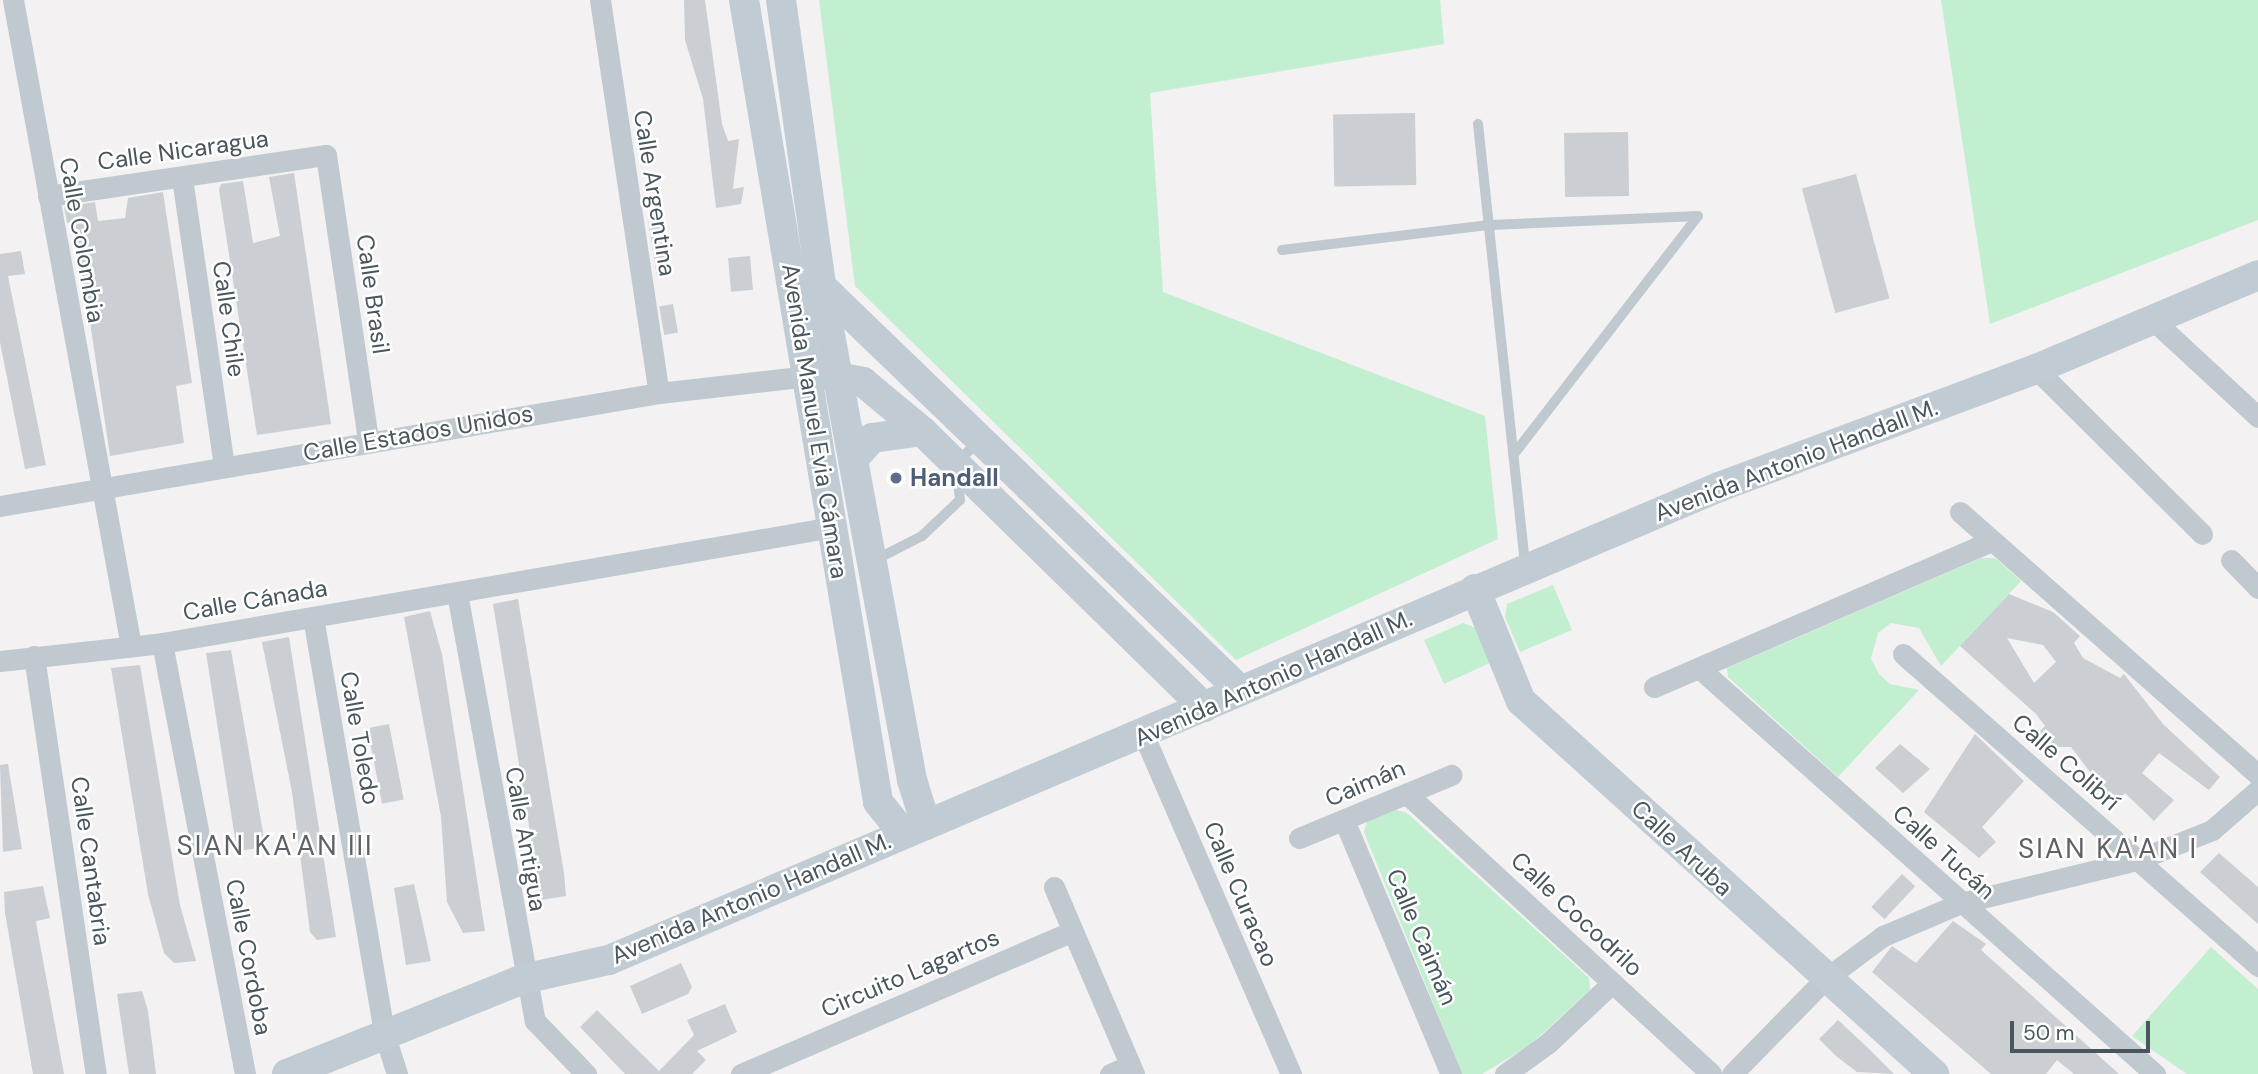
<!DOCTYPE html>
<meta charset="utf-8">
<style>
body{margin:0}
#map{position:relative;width:2258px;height:1074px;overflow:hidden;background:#f3f1f1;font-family:"DM Sans",sans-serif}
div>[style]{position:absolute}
.green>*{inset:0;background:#c2efd0}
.building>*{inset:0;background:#cbcfd3;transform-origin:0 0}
.lane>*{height:10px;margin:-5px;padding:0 5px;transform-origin:5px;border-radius:5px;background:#bfc9cf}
.street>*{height:21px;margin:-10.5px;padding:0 10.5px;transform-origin:10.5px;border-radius:10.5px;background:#bfc9cf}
.secondary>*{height:30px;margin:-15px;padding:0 15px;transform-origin:15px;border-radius:15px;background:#c0cbd4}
.dots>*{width:19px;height:19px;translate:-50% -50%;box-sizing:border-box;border:4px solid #fff;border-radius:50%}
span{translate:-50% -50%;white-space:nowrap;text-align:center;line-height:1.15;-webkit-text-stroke:5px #fff;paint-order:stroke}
.street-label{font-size:24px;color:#49565e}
.service-label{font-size:24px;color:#4e5e75;font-weight:700}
.left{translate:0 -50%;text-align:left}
.quarter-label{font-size:28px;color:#5e6266;letter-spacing:2px}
.scale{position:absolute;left:2010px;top:1021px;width:140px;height:32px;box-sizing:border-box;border:4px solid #49565e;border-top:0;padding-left:9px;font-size:21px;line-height:24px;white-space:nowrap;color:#49565e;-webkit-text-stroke:5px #fff;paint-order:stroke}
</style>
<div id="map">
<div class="green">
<i style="clip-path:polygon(819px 0,1440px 0,1444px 44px,1150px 93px,1163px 292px,1485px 416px,1498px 539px,1236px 660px,855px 286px)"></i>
<i style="clip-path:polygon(1941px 0,2258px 0,2258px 220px,1990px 324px)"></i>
<i style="clip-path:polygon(1981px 558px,1995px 558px,2021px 581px,1941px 666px,1919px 628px,1891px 623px,1878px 633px,1871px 659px,1879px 674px,1890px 684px,1919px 690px,1838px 777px,1728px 677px,1727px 668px)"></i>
<i style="clip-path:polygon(1553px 585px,1572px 630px,1520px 652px,1505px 617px,1507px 604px)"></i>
<i style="clip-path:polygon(1463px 623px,1476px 628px,1492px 662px,1444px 684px,1424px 640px)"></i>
<i style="clip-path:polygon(1394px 809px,1407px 813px,1589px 978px,1590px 990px,1530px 1045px,1482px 1074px,1462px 1074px,1364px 832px,1367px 821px)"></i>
<i style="clip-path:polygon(2211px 947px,2258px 989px,2258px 1074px,2187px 1074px,2132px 1036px)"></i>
</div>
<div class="building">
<i style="clip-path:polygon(684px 0,705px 0,722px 124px,728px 141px,739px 139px,733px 189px,744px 187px,741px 204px,716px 208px,703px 99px,685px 40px)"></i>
<i style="left:1415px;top:113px;width:72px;height:82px;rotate:89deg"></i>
<i style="left:1628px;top:132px;width:64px;height:64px;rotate:89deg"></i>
<i style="clip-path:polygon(294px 173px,331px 424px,257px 435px,219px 190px,221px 184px,243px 181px,253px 243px,280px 236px,269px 177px)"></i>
<i style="left:1856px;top:174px;width:129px;height:56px;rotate:75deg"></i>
<i style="clip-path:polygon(163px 192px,192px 383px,176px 386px,184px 443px,110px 456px,75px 222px,67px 223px,64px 207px,95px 202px,98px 221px,125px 218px,128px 198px)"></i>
<i style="left:662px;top:219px;width:54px;height:14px;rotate:81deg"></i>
<i style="clip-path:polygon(21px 251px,25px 274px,8px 276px,46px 465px,25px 469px,0 342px,0 254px)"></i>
<i style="left:750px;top:256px;width:34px;height:22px;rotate:85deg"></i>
<i style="left:673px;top:304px;width:29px;height:14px;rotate:80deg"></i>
<i style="clip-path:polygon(evenodd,2009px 594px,2053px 612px,2080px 636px,2074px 643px,2083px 658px,2120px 678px,2124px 674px,2163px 724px,2220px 777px,2209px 790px,2159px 753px,2142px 773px,2174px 800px,2154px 821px,2125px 793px,2119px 801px,2109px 797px,2071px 747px,2050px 747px,2036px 735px,2045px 726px,2036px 714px,1960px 646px,2009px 594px,2007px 638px,2043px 645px,2056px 662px,2034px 683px,2007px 638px)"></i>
<i style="clip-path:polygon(518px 599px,564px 873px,566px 896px,541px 900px,493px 604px)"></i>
<i style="clip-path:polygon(430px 611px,442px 654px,485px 931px,463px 933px,447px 902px,441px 817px,404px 617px)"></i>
<i style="clip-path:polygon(289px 637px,336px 937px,317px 940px,310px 932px,292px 792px,262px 642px)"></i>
<i style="clip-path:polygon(231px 650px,264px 838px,257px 839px,259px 848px,237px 851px,206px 653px)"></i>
<i style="clip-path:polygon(140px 665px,180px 905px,196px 961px,174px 963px,164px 953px,148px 894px,111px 668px)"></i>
<i style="left:389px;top:724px;width:77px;height:22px;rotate:79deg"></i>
<i style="clip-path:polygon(1975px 734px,2024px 781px,1982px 827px,1996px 842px,1979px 858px,1924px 812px)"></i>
<i style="clip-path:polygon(1900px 744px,1930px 769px,1903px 793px,1875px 768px)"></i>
<i style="clip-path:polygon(8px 764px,22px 849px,3px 852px,0 765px)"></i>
<i style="clip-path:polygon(2219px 853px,2258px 887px,2258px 924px,2200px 872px)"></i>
<i style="left:1902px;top:874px;width:18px;height:45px;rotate:43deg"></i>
<i style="clip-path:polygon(414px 884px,431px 961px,406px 965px,394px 888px)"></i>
<i style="clip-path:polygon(43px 886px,50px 918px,36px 921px,37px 928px,64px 1074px,33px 1074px,5px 913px,4px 892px)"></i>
<i style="clip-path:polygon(1953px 921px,1986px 944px,1981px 950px,2119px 1074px,2074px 1074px,2057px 1060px,2046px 1074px,1991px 1074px,1872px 972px,1892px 946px,1916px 963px)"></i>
<i style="clip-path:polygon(681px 963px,692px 987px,688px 994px,642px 1014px,630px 986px)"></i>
<i style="clip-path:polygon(142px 991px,148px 1011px,156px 1074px,129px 1074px,117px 994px)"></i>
<i style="clip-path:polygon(725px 1004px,737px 1032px,697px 1051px,706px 1060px,692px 1074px,625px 1074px,580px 1027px,597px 1010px,659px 1071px,694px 1035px,687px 1020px)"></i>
<i style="clip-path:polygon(1838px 1020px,1867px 1047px,1894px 1074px,1857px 1072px,1836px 1056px,1819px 1039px)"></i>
</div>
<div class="lane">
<i style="left:1478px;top:124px;width:444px;rotate:83.9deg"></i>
<i style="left:1282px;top:250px;width:209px;rotate:-6.9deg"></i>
<i style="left:1489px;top:225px;width:209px;rotate:-2.5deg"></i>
<i style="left:1698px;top:216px;width:302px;rotate:127.7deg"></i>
<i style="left:875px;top:560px;width:53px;rotate:-27.1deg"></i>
<i style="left:922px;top:536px;width:52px;rotate:-43.5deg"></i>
<i style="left:960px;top:500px;width:36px;rotate:-96deg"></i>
<i style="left:956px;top:464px;width:32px;rotate:-46deg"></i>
</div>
<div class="street">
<i style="left:13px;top:0;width:657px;rotate:79.65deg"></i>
<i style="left:600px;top:0;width:397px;rotate:81.5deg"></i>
<i style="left:182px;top:178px;width:292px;rotate:81.7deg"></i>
<i style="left:48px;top:196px;width:281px;rotate:-8.4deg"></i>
<i style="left:326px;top:155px;width:289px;rotate:81.6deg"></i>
<i style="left:2153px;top:320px;width:143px;rotate:42.7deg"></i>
<i style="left:2036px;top:369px;width:234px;rotate:44.8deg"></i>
<i style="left:0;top:506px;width:669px;rotate:-9.73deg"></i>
<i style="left:659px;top:393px;width:150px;rotate:-6.5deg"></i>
<i style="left:1960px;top:512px;width:397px;rotate:41.4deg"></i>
<i style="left:2231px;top:560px;width:39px;rotate:46deg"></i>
<i style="left:457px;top:593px;width:435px;rotate:79.7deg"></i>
<i style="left:535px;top:1021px;width:74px;rotate:46.1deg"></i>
<i style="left:313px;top:617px;width:422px;rotate:80.3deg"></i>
<i style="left:384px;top:1033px;width:43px;rotate:72.4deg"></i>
<i style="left:162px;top:643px;width:439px;rotate:79.1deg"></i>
<i style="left:1903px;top:654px;width:473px;rotate:41.3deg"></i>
<i style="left:34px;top:656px;width:423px;rotate:81.6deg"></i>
<i style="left:0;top:661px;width:163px;rotate:-6.3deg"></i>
<i style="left:162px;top:643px;width:681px;rotate:-9.81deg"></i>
<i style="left:1699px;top:668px;width:611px;rotate:41.68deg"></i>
<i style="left:1654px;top:687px;width:368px;rotate:-23.4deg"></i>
<i style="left:1144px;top:736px;width:369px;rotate:66.5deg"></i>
<i style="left:1407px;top:794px;width:413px;rotate:42.6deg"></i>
<i style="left:1344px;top:820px;width:276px;rotate:67.2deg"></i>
<i style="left:1299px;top:838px;width:165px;rotate:-22.5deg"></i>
<i style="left:1054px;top:887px;width:203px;rotate:66.8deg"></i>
<i style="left:741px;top:1074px;width:361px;rotate:-23.3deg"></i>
<i style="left:1110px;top:1074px;width:22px;rotate:-24deg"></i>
<i style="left:1505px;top:1074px;width:52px;rotate:-35.5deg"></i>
<i style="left:1547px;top:1044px;width:89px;rotate:-43.2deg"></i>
<i style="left:1732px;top:1074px;width:133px;rotate:-45.6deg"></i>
<i style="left:1825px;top:979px;width:72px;rotate:-36.6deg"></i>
<i style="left:1883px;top:936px;width:85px;rotate:-22.9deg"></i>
<i style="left:1961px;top:903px;width:181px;rotate:-13.7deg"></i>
<i style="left:2137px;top:860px;width:81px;rotate:-21.8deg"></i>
<i style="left:2212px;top:830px;width:61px;rotate:-41deg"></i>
</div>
<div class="secondary">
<i style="left:744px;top:0;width:813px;rotate:80.51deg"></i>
<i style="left:878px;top:802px;width:40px;rotate:51deg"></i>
<i style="left:781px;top:0;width:289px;rotate:82deg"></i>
<i style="left:821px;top:286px;width:502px;rotate:79.56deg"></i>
<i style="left:912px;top:780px;width:47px;rotate:72.7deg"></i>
<i style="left:821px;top:286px;width:583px;rotate:43.96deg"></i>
<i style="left:822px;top:374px;width:42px;rotate:11deg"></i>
<i style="left:863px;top:382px;width:77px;rotate:39.7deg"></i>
<i style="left:922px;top:431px;width:395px;rotate:44.4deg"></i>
<i style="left:854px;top:458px;width:27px;rotate:-48deg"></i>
<i style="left:872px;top:438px;width:50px;rotate:-8deg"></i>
<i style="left:1475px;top:589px;width:121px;rotate:67.7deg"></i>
<i style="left:1521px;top:701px;width:557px;rotate:42.09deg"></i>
<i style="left:287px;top:1074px;width:254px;rotate:-21.9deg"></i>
<i style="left:523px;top:979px;width:88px;rotate:-12.5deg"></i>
<i style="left:609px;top:960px;width:1207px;rotate:-23.08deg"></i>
<i style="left:1719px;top:487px;width:338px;rotate:-20.4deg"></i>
<i style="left:2036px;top:369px;width:241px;rotate:-22.9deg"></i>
</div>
<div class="dots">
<i style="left:896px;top:478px;background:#5c6f8a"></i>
</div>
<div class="street-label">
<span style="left:183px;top:150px;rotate:-8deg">Calle Nicaragua</span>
<span style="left:655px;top:193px;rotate:81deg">Calle Argentina</span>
<span style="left:82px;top:240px;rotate:80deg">Calle Colombia</span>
<span style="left:373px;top:294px;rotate:82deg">Calle Brasil</span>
<span style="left:229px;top:319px;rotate:82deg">Calle Chile</span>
<span style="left:815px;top:421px;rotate:81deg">Avenida Manuel Evia Cámara</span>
<span style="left:418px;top:433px;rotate:-10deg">Calle Estados Unidos</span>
<span style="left:1796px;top:460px;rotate:-21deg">Avenida Antonio Handall M.</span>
<span style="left:255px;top:600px;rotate:-10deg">Calle Cánada</span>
<span style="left:1273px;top:678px;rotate:-24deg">Avenida Antonio Handall M.</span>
<span style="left:360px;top:738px;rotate:80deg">Calle Toledo</span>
<span style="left:2066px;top:762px;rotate:41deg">Calle Colibrí</span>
<span style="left:1365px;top:783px;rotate:-23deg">Caimán</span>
<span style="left:526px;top:839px;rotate:80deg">Calle Antigua</span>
<span style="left:1682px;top:848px;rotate:43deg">Calle Aruba</span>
<span style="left:1944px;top:852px;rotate:42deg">Calle Tucán</span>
<span style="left:91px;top:861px;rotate:82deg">Calle Cantabria</span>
<span style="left:1241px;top:894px;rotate:67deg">Calle Curacao</span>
<span style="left:751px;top:898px;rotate:-23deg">Avenida Antonio Handall M.</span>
<span style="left:1577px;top:914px;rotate:43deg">Calle Cocodrilo</span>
<span style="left:1422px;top:937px;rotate:67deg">Calle Caimán</span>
<span style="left:249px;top:957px;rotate:79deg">Calle Cordoba</span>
<span style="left:910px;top:973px;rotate:-23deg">Circuito Lagartos</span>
</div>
<div class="service-label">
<span class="left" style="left:910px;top:478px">Handall</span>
</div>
<div class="quarter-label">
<span style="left:275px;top:846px">SIAN KA'AN III</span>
<span style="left:2108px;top:849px">SIAN KA'AN I</span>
</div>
<div class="scale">50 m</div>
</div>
